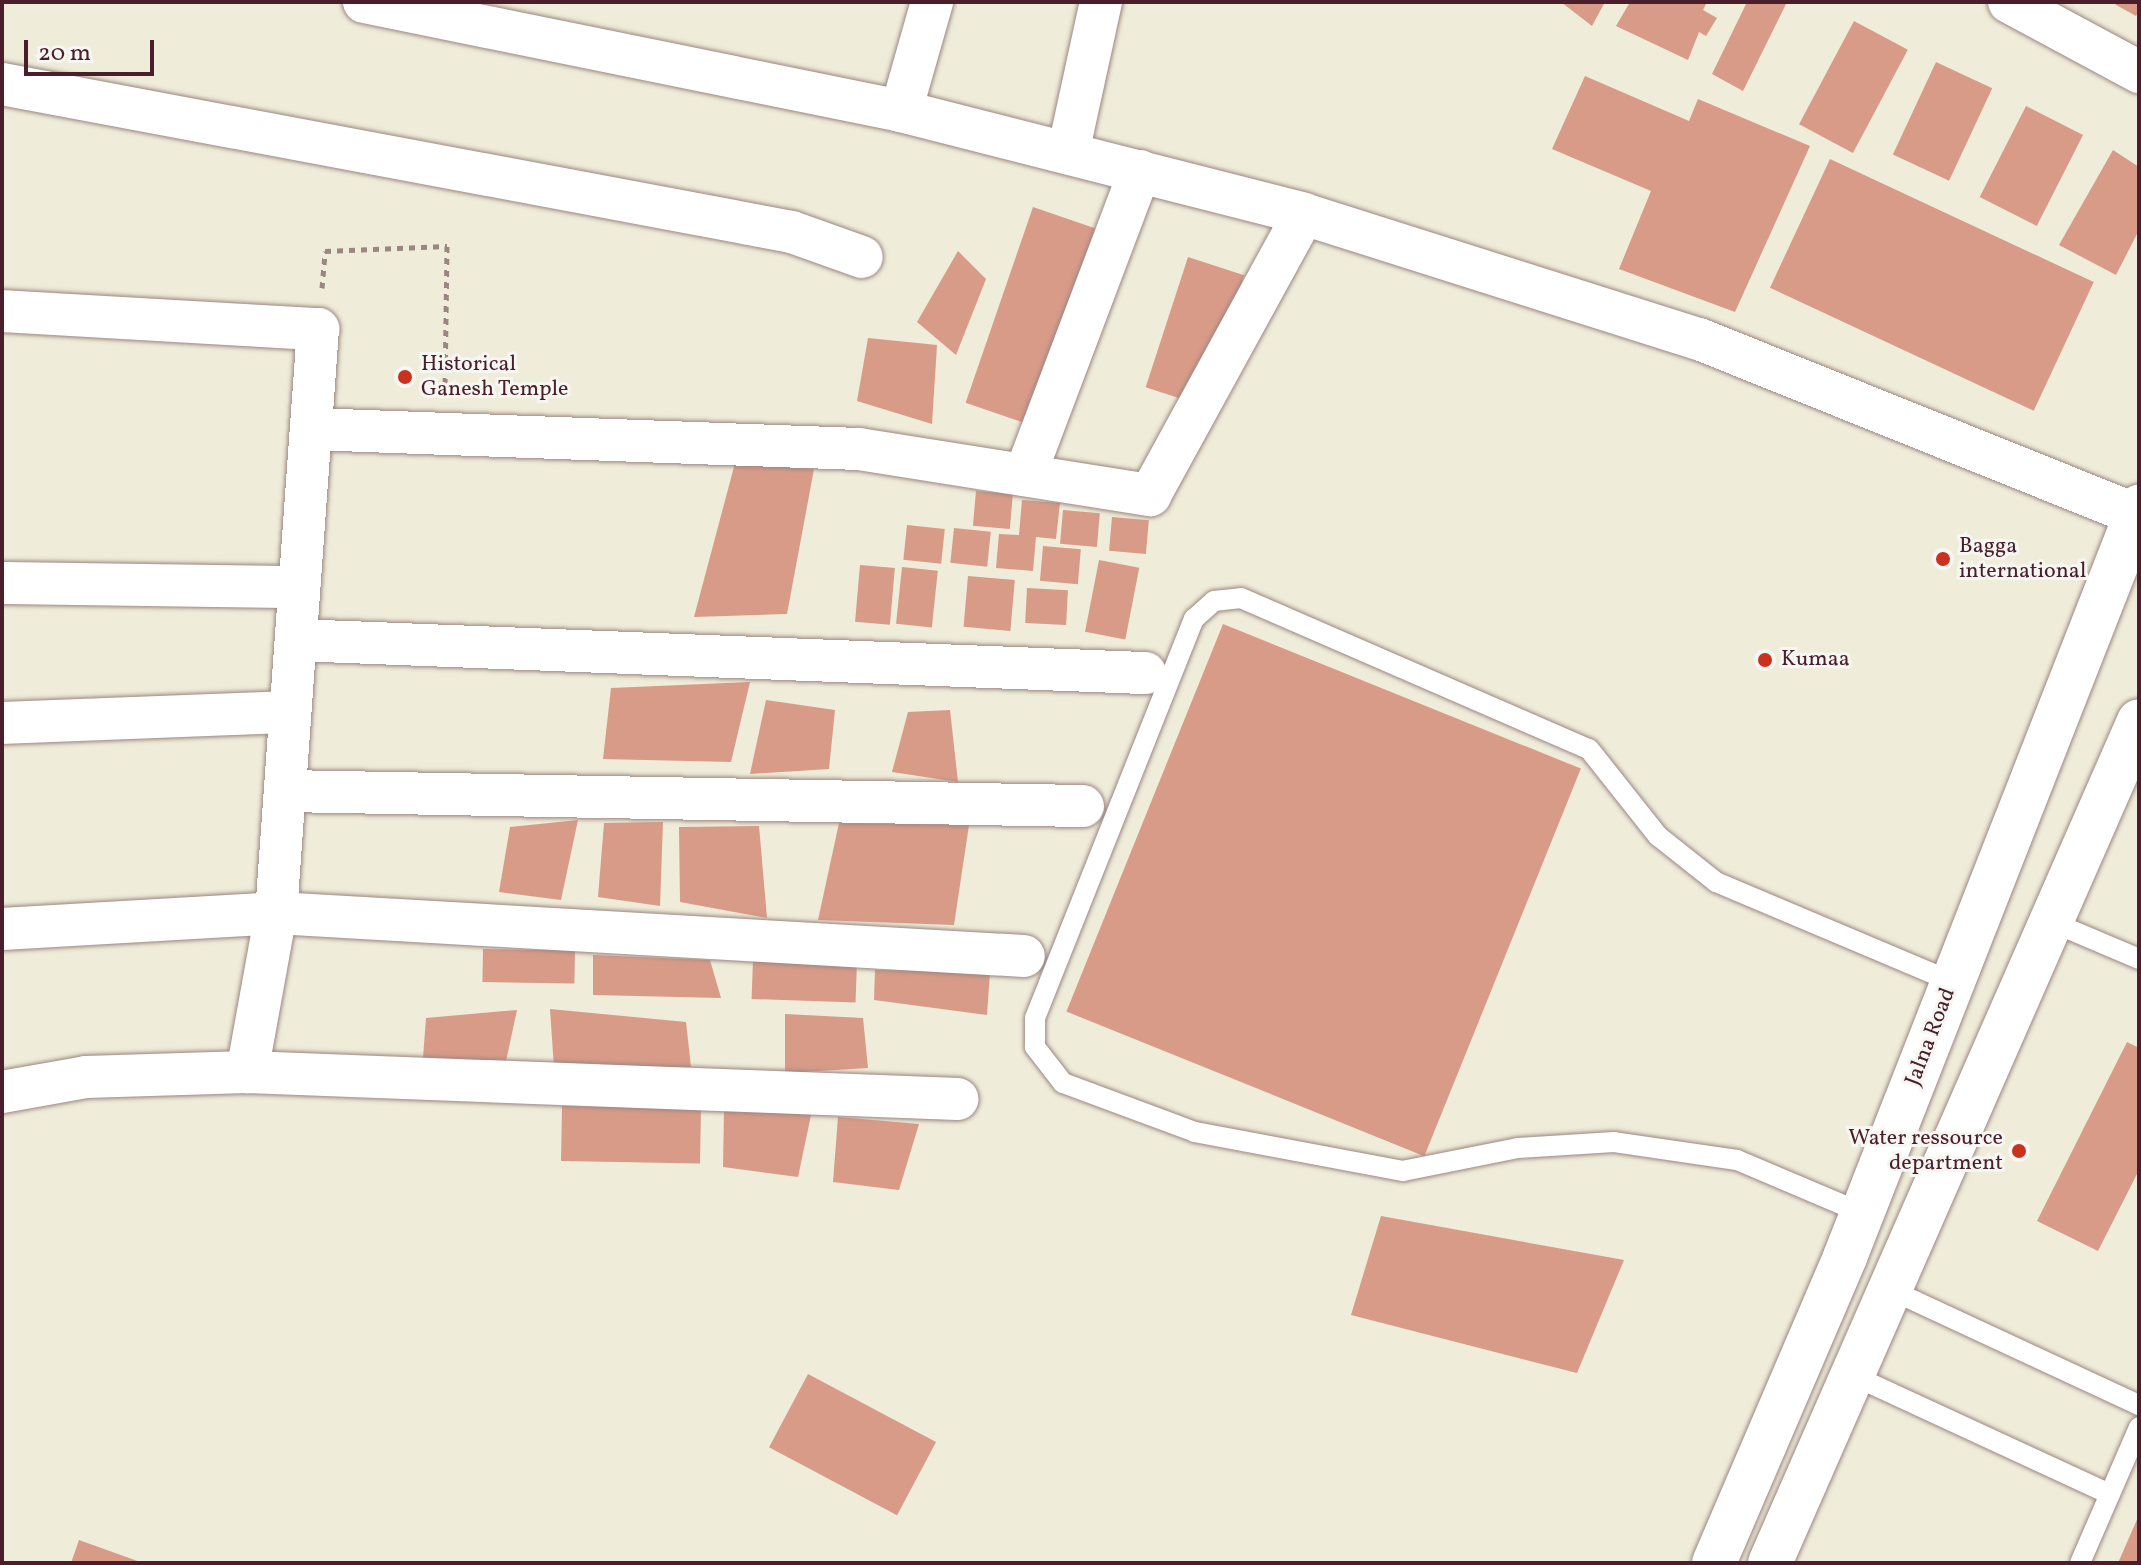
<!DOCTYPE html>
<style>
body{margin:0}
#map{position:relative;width:2141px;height:1565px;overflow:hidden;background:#efecd9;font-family:Vollkorn,serif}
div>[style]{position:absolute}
.building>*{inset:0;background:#d89b88;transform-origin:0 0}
.path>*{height:5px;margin-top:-2.5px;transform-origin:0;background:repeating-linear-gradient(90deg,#9c8682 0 6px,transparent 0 12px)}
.roads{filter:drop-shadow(0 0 2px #9c8682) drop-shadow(0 0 2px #9c8682)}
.service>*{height:20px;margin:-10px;padding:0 10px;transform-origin:10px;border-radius:10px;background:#fff}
.minor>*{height:42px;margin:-21px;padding:0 21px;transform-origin:21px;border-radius:21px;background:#fff}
.trunk>*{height:44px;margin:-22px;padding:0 22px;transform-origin:22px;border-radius:22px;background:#fff}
.dots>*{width:22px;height:22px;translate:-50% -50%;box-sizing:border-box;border:4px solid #f6f6f2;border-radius:50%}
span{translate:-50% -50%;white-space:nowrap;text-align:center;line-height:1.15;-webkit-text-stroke:6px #f6f6f2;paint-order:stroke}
.poi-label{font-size:22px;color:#4a1f2b}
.left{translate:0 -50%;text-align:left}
.right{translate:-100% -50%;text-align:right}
.street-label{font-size:22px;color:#4a1f2b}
.frame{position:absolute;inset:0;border:4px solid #4a1f2b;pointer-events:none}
.scale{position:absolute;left:24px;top:40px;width:130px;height:36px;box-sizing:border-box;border:4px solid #4a1f2b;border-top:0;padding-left:10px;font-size:24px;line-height:28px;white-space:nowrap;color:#4a1f2b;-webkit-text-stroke:6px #f6f6f2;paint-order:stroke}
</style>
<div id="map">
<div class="building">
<i style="clip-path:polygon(1561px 2px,1605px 2px,1592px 26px)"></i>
<i style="clip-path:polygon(1630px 2px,1707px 2px,1703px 10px,1717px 18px,1706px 36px,1699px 32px,1688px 60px,1616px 26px)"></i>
<i style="clip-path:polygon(1747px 2px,1787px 2px,1743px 91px,1712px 74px)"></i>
<i style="clip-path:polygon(2111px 2px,2139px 2px,2139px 11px,2136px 16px)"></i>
<i style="left:1854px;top:21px;width:61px;height:117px;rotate:28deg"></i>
<i style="left:1936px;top:62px;width:62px;height:102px;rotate:25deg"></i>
<i style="clip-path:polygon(1585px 76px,1689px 121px,1698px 99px,1810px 146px,1735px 312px,1619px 269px,1651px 191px,1552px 149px)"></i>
<i style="left:2026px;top:106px;width:64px;height:102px;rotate:27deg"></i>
<i style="clip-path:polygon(2113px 150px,2139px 167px,2139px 230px,2116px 275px,2059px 245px)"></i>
<i style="left:1830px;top:159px;width:291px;height:142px;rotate:25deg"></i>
<i style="left:1033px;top:207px;width:67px;height:207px;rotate:19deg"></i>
<i style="clip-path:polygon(958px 251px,986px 279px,956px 355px,917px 322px)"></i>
<i style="left:1188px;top:257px;width:59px;height:137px;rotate:18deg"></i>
<i style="clip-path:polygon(868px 338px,937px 345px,932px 424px,857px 401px)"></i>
<i style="clip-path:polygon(735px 463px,814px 469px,787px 614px,694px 617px)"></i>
<i style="left:976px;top:491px;width:37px;height:35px;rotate:5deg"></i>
<i style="clip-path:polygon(1022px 500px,1060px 503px,1056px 539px,1036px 537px,1033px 571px,996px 568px,999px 534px,1019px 535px)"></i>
<i style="left:1063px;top:510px;width:37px;height:34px;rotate:5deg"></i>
<i style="left:1112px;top:517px;width:37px;height:34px;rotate:5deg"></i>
<i style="left:907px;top:525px;width:38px;height:35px;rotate:6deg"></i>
<i style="left:954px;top:528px;width:37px;height:35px;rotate:6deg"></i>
<i style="left:1043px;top:546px;width:38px;height:35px;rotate:5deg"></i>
<i style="left:1099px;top:560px;width:41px;height:73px;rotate:11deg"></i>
<i style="left:860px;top:565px;width:35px;height:57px;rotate:5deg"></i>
<i style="left:902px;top:567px;width:36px;height:57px;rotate:6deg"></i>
<i style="left:968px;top:576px;width:47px;height:51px;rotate:5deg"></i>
<i style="left:1027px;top:588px;width:41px;height:35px;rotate:3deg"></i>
<i style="left:1223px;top:624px;width:386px;height:418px;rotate:22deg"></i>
<i style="clip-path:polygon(750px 682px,731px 762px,603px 759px,611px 688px)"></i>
<i style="clip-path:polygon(766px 700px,835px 710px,829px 769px,750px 774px)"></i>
<i style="clip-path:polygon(950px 710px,958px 782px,892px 772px,908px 712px)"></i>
<i style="clip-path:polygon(578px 820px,561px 900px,499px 892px,510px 827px)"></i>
<i style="clip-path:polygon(663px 822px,660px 906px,598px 897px,604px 823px)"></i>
<i style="clip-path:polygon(839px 823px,969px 825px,954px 925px,818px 920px)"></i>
<i style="clip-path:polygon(759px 826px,767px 918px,680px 902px,679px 827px)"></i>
<i style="left:483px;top:949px;width:92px;height:33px;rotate:1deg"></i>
<i style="clip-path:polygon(593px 955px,710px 960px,721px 998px,593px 995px)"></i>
<i style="left:753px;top:959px;width:104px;height:40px;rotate:2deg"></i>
<i style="clip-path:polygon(875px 970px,990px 972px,987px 1015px,874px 1000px)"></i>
<i style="clip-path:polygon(550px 1009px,686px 1022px,691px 1067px,554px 1068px)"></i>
<i style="clip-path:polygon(517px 1010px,506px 1061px,423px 1058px,426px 1018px)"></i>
<i style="clip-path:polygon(785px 1014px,863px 1018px,868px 1068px,785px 1073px)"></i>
<i style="clip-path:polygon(2127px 1042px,2139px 1048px,2139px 1170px,2098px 1251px,2037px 1221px)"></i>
<i style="left:562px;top:1106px;width:139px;height:55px;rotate:1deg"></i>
<i style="clip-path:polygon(724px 1110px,811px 1115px,798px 1177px,723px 1167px)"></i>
<i style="clip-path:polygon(838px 1117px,919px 1124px,899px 1190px,833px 1182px)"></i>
<i style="clip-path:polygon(1381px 1216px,1624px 1260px,1577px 1373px,1351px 1315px)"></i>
<i style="left:808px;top:1374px;width:145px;height:83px;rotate:28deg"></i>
<i style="clip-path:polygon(2139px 1515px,2139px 1563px,2118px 1563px)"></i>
<i style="clip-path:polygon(79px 1540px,143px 1563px,71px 1563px)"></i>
</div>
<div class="path">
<i style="left:322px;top:288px;width:37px;rotate:-85deg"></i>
<i style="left:325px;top:251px;width:122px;rotate:-2.3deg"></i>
<i style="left:447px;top:246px;width:147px;rotate:90.8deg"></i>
</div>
<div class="roads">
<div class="service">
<i style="left:2052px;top:922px;width:95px;rotate:23deg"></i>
<i style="left:1862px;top:1213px;width:136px;rotate:-157deg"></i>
<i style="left:1737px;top:1160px;width:124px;rotate:-171.7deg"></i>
<i style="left:1614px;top:1142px;width:96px;rotate:176.4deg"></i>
<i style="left:1518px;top:1148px;width:117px;rotate:168.7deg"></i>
<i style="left:1403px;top:1171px;width:212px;rotate:-169.4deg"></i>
<i style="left:1195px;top:1132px;width:141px;rotate:-159.6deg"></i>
<i style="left:1063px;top:1083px;width:46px;rotate:-127.9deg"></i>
<i style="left:1035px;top:1047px;width:29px;rotate:-90deg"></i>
<i style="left:1035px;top:1018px;width:430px;rotate:-68.3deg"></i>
<i style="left:1194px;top:619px;width:27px;rotate:-42deg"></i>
<i style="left:1214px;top:601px;width:27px;rotate:-6deg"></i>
<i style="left:1241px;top:598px;width:379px;rotate:23.5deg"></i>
<i style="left:1589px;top:749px;width:111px;rotate:51.6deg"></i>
<i style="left:1658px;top:836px;width:74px;rotate:38.4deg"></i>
<i style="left:1716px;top:882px;width:257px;rotate:22.9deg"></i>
<i style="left:1889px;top:1289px;width:276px;rotate:24.9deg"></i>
<i style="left:1852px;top:1375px;width:284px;rotate:24.8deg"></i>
<i style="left:2080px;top:1563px;width:148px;rotate:-66.5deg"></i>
</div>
<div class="minor">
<i style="left:364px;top:2px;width:548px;rotate:11.47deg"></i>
<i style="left:901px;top:111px;width:416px;rotate:14.3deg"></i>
<i style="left:1304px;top:214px;width:414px;rotate:17.6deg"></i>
<i style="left:1699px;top:339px;width:471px;rotate:21.9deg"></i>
<i style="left:2009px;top:2px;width:148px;rotate:28.3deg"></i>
<i style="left:2px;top:84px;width:804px;rotate:10.61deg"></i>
<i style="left:792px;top:232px;width:74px;rotate:19.7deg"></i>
<i style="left:901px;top:111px;width:113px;rotate:-74.1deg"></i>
<i style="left:1068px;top:153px;width:155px;rotate:-77.7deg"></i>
<i style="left:2px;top:311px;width:317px;rotate:3.3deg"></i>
<i style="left:318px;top:329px;width:586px;rotate:94.11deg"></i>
<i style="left:276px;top:913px;width:162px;rotate:100.3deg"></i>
<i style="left:247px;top:1072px;width:711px;rotate:2.18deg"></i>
<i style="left:311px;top:429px;width:548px;rotate:2.09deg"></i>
<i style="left:859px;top:449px;width:295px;rotate:9deg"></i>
<i style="left:1150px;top:495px;width:320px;rotate:-61.3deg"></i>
<i style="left:1025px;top:475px;width:325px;rotate:-69.3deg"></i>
<i style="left:2px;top:583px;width:297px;rotate:0.8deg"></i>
<i style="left:296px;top:640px;width:850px;rotate:2.23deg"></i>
<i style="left:2px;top:723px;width:288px;rotate:-2.2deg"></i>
<i style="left:285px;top:791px;width:798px;rotate:1.08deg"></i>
<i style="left:2px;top:929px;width:274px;rotate:-3.3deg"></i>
<i style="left:276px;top:913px;width:749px;rotate:3.29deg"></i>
<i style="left:2px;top:1092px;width:85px;rotate:-10.1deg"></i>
<i style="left:86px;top:1077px;width:161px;rotate:-1.8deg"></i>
</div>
<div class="trunk">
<i style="left:1714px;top:1563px;width:333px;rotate:-66.8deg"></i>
<i style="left:1845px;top:1257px;width:806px;rotate:-68.59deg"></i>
<i style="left:1770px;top:1563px;width:919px;rotate:-66.33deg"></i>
</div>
</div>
<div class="dots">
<i style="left:405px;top:377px;background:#c8321e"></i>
<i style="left:1943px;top:559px;background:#c8321e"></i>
<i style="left:1765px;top:660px;background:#c8321e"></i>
<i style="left:2019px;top:1151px;background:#c8321e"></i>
</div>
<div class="poi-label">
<span class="left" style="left:421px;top:377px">Historical<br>Ganesh Temple</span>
<span class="left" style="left:1959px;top:559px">Bagga<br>international</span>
<span class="left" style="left:1781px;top:660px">Kumaa</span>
<span class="right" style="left:2003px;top:1151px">Water ressource<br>department</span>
</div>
<div class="street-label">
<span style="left:1931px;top:1037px;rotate:-69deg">Jalna Road</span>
</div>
<div class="frame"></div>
<div class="scale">20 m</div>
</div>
